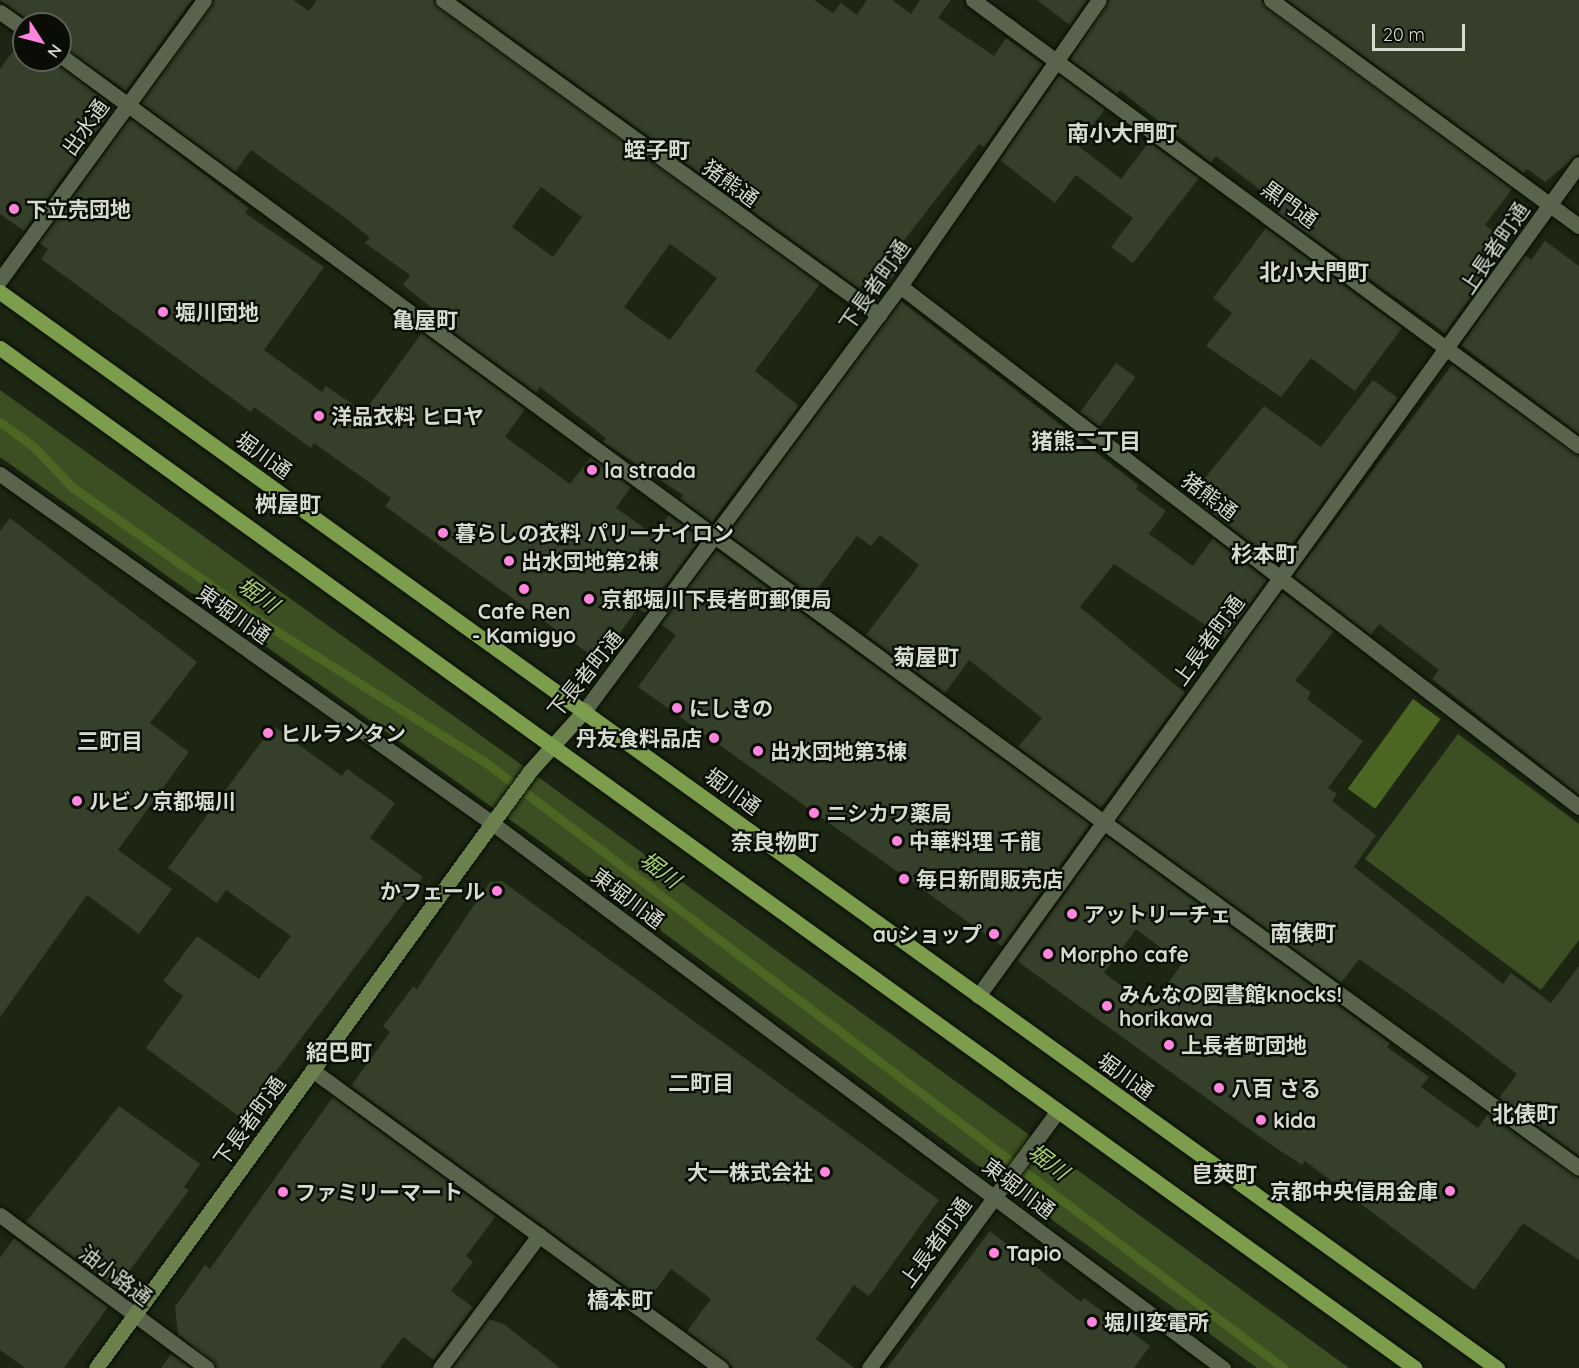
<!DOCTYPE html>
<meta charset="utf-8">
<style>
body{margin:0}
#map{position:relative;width:1579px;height:1368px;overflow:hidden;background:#1d2612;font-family:Quicksand,"Noto Sans JP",sans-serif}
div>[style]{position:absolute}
.green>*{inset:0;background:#3c4f22}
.water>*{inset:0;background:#4b6622;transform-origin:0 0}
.stream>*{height:9px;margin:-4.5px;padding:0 4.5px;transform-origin:4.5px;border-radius:4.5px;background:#4b6622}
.building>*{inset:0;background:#353f2a;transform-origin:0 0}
.roads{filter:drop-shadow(0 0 2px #070e01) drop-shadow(0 0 2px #070e01)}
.lane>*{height:15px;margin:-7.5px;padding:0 7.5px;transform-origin:7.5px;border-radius:7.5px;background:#59644d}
.street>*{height:15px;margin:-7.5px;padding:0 7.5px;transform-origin:7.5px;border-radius:7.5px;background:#59644d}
.secondary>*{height:15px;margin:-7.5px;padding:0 7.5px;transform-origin:7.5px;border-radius:7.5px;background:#6b814d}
.primary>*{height:15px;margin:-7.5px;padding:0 7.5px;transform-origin:7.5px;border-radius:7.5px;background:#7c9e4c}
.dots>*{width:16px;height:16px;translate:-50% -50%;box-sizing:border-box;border:3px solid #090d05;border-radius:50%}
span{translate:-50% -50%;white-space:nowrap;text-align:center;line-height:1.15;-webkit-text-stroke:4.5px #090d05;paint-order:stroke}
.street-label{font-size:21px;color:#d5dbcf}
.poi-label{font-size:21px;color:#d5dbcf;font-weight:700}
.left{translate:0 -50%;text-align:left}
.right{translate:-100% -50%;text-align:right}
.neighbourhood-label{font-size:22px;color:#d5dbcf;font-weight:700}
.water-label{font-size:22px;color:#a8d273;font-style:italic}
.north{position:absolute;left:12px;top:12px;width:60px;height:60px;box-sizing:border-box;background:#090d05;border:2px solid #5b5f56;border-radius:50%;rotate:126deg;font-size:16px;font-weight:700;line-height:24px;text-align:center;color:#d5dbcf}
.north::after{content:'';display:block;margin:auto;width:21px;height:27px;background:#ff85de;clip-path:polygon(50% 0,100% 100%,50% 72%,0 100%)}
.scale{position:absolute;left:1372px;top:24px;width:93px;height:27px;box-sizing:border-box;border:3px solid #d5dbcf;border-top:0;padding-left:8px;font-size:18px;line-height:21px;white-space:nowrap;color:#d5dbcf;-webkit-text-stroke:4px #090d05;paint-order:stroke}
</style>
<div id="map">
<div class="green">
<i style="clip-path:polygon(0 390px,508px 755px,1349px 1368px,1257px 1368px,1015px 1193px,537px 839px,0 457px)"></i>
<i style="clip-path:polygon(1458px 734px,1579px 824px,1579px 940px,1541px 990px,1365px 859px)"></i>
</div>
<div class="water">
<i style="left:1413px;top:699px;width:34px;height:111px;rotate:36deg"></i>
</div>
<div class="stream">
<i style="left:0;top:422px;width:42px;rotate:36.3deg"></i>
<i style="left:34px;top:447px;width:55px;rotate:46.5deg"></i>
<i style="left:72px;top:487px;width:239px;rotate:35.3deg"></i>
<i style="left:267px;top:625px;width:262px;rotate:32.2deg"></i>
<i style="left:489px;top:765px;width:997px;rotate:37.21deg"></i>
</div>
<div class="building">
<i style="clip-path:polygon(0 0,192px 0,126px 91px,60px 45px,60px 24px,33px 24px)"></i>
<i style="clip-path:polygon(evenodd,214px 0,293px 0,309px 11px,317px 0,433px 0,820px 284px,755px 371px,799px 406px,712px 522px,680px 499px,683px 495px,603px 442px,606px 438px,540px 387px,536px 393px,433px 317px,437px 312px,403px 285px,410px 275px,365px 243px,370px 238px,347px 219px,251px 150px,235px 172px,141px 103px,214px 0,541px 187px,582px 217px,553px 257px,512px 227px,541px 187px,214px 0,670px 244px,717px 278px,670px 340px,624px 307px,670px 244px)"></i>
<i style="clip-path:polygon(460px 0,814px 0,833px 13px,841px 3px,857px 15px,867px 0,892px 0,911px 14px,920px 0,951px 0,938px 18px,994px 56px,1006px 38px,1043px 64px,984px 148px,979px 144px,894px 253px,905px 260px,875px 300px)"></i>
<i style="clip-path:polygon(1037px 0,1087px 0,1070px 25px)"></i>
<i style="clip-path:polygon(1109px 0,1261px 0,1512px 189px,1485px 225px,1509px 244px,1445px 333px,1278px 213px,1283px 207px,1216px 156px,1211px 163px,1120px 90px,1117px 94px,1070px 59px)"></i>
<i style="clip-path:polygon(1287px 0,1579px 0,1579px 154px,1545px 182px,1527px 169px,1523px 173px)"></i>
<i style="clip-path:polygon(22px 39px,24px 60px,52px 60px,114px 107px,24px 231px,0 214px,0 69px)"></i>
<i style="clip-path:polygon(1059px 75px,1105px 109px,1077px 145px,1121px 179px,1149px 142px,1199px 178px,1133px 263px,1111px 247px,1133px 218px,1076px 175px,1055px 203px,1000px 160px)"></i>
<i style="clip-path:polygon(130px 118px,249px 208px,245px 213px,324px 267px,264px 350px,322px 392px,326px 386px,364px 412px,422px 333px,525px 409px,505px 437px,570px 484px,591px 457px,631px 487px,616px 508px,654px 535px,669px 515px,701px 538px,645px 613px,638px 608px,599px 661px,385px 506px,391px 498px,314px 443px,311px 448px,254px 407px,251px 412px,41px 259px,48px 249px,39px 243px)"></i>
<i style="clip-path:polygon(1266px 228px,1402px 328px,1355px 391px,1311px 358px,1281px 397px,1206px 346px,1232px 313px,1213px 298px)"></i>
<i style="clip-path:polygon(1545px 241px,1579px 266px,1579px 434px,1461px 345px,1525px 255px,1531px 260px)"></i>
<i style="clip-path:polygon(901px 301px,1138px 485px,1136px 489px,1166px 511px,1149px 534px,1193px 566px,1213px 538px,1267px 580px,1225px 638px,1114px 564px,1080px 607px,1185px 693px,1101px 808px,1018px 747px,1042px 718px,969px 660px,945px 693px,866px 635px,919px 565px,880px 535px,871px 546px,857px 536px,812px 596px,728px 534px)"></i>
<i style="left:1116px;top:363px;width:24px;height:61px;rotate:36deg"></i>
<i style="clip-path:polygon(1452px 365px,1579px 456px,1579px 795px,1432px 679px,1439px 670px,1379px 624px,1371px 635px,1294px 576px)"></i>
<i style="clip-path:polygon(1373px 380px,1398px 398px,1278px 564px,1190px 496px,1264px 406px,1321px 447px)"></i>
<i style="clip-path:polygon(10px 518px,197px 662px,150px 723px,189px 752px,118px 850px,172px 889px,139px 934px,87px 895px,0 1017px,0 531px)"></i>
<i style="clip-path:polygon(716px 550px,1090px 824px,1002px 946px,638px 687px,676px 635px,661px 624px)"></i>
<i style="clip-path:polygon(1282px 592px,1334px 631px,1295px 681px,1311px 692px,1307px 699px,1363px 741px,1328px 788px,1337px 794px,1332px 801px,1376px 835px,1354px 867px,1503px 984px,1511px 973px,1551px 1003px,1579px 966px,1579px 1156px,1499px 1098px,1517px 1074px,1444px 1018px,1359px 959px,1341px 983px,1117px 820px)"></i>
<i style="clip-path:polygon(273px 726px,342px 776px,347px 769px,395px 803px,370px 838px,423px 877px,241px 1118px,146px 1048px,183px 996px,163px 981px,197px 936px,259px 979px,291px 936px,226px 890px,217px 903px,168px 868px)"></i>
<i style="clip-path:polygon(evenodd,1106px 836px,1390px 1043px,1387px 1047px,1429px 1077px,1421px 1087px,1478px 1128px,1488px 1114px,1579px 1178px,1579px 1260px,1523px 1223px,1474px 1290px,1305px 1161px,1302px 1165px,1270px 1144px,1017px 961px,1106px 836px,1136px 929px,1182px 964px,1151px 1007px,1104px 973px,1136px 929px)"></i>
<i style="clip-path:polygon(502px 881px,939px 1200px,869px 1296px,854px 1285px,816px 1339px,854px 1368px,734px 1368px,687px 1331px,711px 1299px,671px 1269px,647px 1302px,351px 1086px,390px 1032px,383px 1026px,413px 987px,417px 989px,490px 882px)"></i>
<i style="clip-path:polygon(333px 1097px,496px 1216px,466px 1256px,473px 1262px,451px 1291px,473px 1307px,434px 1360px,403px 1337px,380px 1368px,217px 1368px,178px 1334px,175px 1307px,205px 1265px,210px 1269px)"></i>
<i style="clip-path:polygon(119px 1106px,200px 1164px,184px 1187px,189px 1190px,116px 1289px,26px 1222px)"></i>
<i style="clip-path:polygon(990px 1231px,1081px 1302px,1084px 1298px,1150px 1346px,1134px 1368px,887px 1368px)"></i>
<i style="clip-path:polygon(14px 1238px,108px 1307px,64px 1368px,25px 1368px,0 1350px,0 1258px)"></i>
<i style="clip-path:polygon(489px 1319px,505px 1325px,560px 1368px,452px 1368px)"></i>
<i style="clip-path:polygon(171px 1354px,191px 1368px,161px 1368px)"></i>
</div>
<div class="roads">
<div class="lane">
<i style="left:0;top:12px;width:29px;rotate:35deg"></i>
<i style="left:60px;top:55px;width:1293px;rotate:36.32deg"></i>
<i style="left:900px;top:286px;width:856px;rotate:37.5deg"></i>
<i style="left:312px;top:1070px;width:506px;rotate:36.08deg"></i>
<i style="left:440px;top:1368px;width:166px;rotate:-53.3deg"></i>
</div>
<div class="street">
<i style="left:443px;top:0;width:538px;rotate:35.85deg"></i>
<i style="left:973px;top:0;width:752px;rotate:36.35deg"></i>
<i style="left:1271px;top:0;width:382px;rotate:36.3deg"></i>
<i style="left:0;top:280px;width:346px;rotate:-53.9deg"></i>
<i style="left:0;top:474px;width:603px;rotate:35.35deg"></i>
<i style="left:492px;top:823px;width:912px;rotate:36.71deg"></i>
<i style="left:585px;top:710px;width:528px;rotate:-53.39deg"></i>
<i style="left:900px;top:286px;width:348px;rotate:-55.2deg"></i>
<i style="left:1102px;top:821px;width:590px;rotate:36.03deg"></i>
<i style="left:978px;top:996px;width:1026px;rotate:-54.16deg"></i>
<i style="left:0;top:1215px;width:257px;rotate:36.5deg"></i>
<i style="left:869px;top:1368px;width:318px;rotate:-53.7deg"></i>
</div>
<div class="secondary">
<i style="left:96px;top:1368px;width:738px;rotate:-53.98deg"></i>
<i style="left:530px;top:771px;width:82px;rotate:-48deg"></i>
</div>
<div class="primary">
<i style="left:0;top:292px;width:1844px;rotate:35.71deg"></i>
<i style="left:0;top:348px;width:1744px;rotate:35.79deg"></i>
</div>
</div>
<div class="dots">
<i style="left:14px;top:209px;background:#ff85de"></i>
<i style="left:163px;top:312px;background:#ff85de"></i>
<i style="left:319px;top:416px;background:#ff85de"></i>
<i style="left:592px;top:470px;background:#ff85de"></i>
<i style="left:443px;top:533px;background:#ff85de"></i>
<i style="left:509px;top:561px;background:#ff85de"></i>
<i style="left:524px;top:589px;background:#ff85de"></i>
<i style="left:589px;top:599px;background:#ff85de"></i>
<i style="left:677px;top:708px;background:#ff85de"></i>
<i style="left:268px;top:733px;background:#ff85de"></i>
<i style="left:714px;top:738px;background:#ff85de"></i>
<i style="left:758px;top:751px;background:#ff85de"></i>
<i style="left:77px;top:801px;background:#ff85de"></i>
<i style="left:814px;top:813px;background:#ff85de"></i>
<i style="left:897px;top:841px;background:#ff85de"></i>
<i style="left:904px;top:879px;background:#ff85de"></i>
<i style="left:497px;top:891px;background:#ff85de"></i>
<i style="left:1072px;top:914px;background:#ff85de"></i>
<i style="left:994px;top:934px;background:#ff85de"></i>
<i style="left:1048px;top:954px;background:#ff85de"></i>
<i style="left:1107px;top:1006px;background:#ff85de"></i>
<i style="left:1169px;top:1045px;background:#ff85de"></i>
<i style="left:1219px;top:1088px;background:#ff85de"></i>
<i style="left:1261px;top:1120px;background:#ff85de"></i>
<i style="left:825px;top:1172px;background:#ff85de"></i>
<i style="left:1450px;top:1191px;background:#ff85de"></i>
<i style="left:283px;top:1192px;background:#ff85de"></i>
<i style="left:994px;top:1253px;background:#ff85de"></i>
<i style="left:1092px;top:1322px;background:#ff85de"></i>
</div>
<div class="street-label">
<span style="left:85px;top:127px;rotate:-54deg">出水通</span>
<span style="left:731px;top:183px;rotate:36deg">猪熊通</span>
<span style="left:1290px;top:204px;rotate:36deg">黒門通</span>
<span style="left:1494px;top:248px;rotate:-56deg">上長者町通</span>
<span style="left:874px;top:285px;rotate:-55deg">下長者町通</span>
<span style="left:264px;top:455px;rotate:36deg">堀川通</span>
<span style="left:1210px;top:496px;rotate:37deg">猪熊通</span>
<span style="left:234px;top:614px;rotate:35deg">東堀川通</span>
<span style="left:1208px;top:640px;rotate:-54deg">上長者町通</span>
<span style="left:585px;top:674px;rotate:-51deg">下長者町通</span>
<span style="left:733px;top:791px;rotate:36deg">堀川通</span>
<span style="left:628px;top:898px;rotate:37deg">東堀川通</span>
<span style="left:1126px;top:1076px;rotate:36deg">堀川通</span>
<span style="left:249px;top:1121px;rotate:-54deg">下長者町通</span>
<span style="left:1019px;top:1188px;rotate:37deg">東堀川通</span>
<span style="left:935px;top:1242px;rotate:-54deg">上長者町通</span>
<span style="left:116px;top:1275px;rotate:37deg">油小路通</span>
</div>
<div class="poi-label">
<span class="left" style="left:26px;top:209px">下立売団地</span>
<span class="left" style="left:175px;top:312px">堀川団地</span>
<span class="left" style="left:331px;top:416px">洋品衣料 ヒロヤ</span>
<span class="left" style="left:604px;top:470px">la strada</span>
<span class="left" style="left:455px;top:533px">暮らしの衣料 パリーナイロン</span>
<span class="left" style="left:521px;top:561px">出水団地第2棟</span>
<span class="left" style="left:601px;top:599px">京都堀川下長者町郵便局</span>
<span style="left:524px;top:623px">Cafe Ren<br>- Kamigyo</span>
<span class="left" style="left:689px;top:708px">にしきの</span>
<span class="left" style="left:280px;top:733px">ヒルランタン</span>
<span class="right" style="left:702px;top:738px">丹友食料品店</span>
<span class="left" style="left:770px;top:751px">出水団地第3棟</span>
<span class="left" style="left:89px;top:801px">ルビノ京都堀川</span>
<span class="left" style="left:826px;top:813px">ニシカワ薬局</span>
<span class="left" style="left:909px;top:841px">中華料理 千龍</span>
<span class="left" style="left:916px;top:879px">毎日新聞販売店</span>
<span class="right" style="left:485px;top:891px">かフェール</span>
<span class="left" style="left:1084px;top:914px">アットリーチェ</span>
<span class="right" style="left:982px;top:934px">auショップ</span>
<span class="left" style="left:1060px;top:954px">Morpho cafe</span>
<span class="left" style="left:1119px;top:1006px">みんなの図書館knocks!<br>horikawa</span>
<span class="left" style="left:1181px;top:1045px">上長者町団地</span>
<span class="left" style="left:1231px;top:1088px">八百 さる</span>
<span class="left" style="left:1273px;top:1120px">kida</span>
<span class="right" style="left:813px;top:1172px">大一株式会社</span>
<span class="right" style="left:1438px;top:1191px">京都中央信用金庫</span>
<span class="left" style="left:295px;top:1192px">ファミリーマート</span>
<span class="left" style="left:1006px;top:1253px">Tapio</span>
<span class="left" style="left:1104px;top:1322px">堀川変電所</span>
</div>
<div class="neighbourhood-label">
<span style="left:1122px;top:134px">南小大門町</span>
<span style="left:657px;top:151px">蛭子町</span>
<span style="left:1314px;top:273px">北小大門町</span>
<span style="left:425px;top:321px">亀屋町</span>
<span style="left:1086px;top:442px">猪熊二丁目</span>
<span style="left:288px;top:505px">桝屋町</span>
<span style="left:1264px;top:555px">杉本町</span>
<span style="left:926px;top:658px">菊屋町</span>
<span style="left:110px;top:742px">三町目</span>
<span style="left:775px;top:843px">奈良物町</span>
<span style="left:1303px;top:934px">南俵町</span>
<span style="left:339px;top:1053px">紹巴町</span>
<span style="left:701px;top:1084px">二町目</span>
<span style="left:1525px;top:1115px">北俵町</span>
<span style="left:1224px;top:1175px">皀莢町</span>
<span style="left:620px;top:1301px">橋本町</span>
</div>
<div class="water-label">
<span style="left:258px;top:595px;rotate:35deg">堀川</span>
<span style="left:660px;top:870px;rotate:37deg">堀川</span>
<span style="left:1048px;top:1162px;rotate:37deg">堀川</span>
</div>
<div class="north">N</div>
<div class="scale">20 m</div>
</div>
